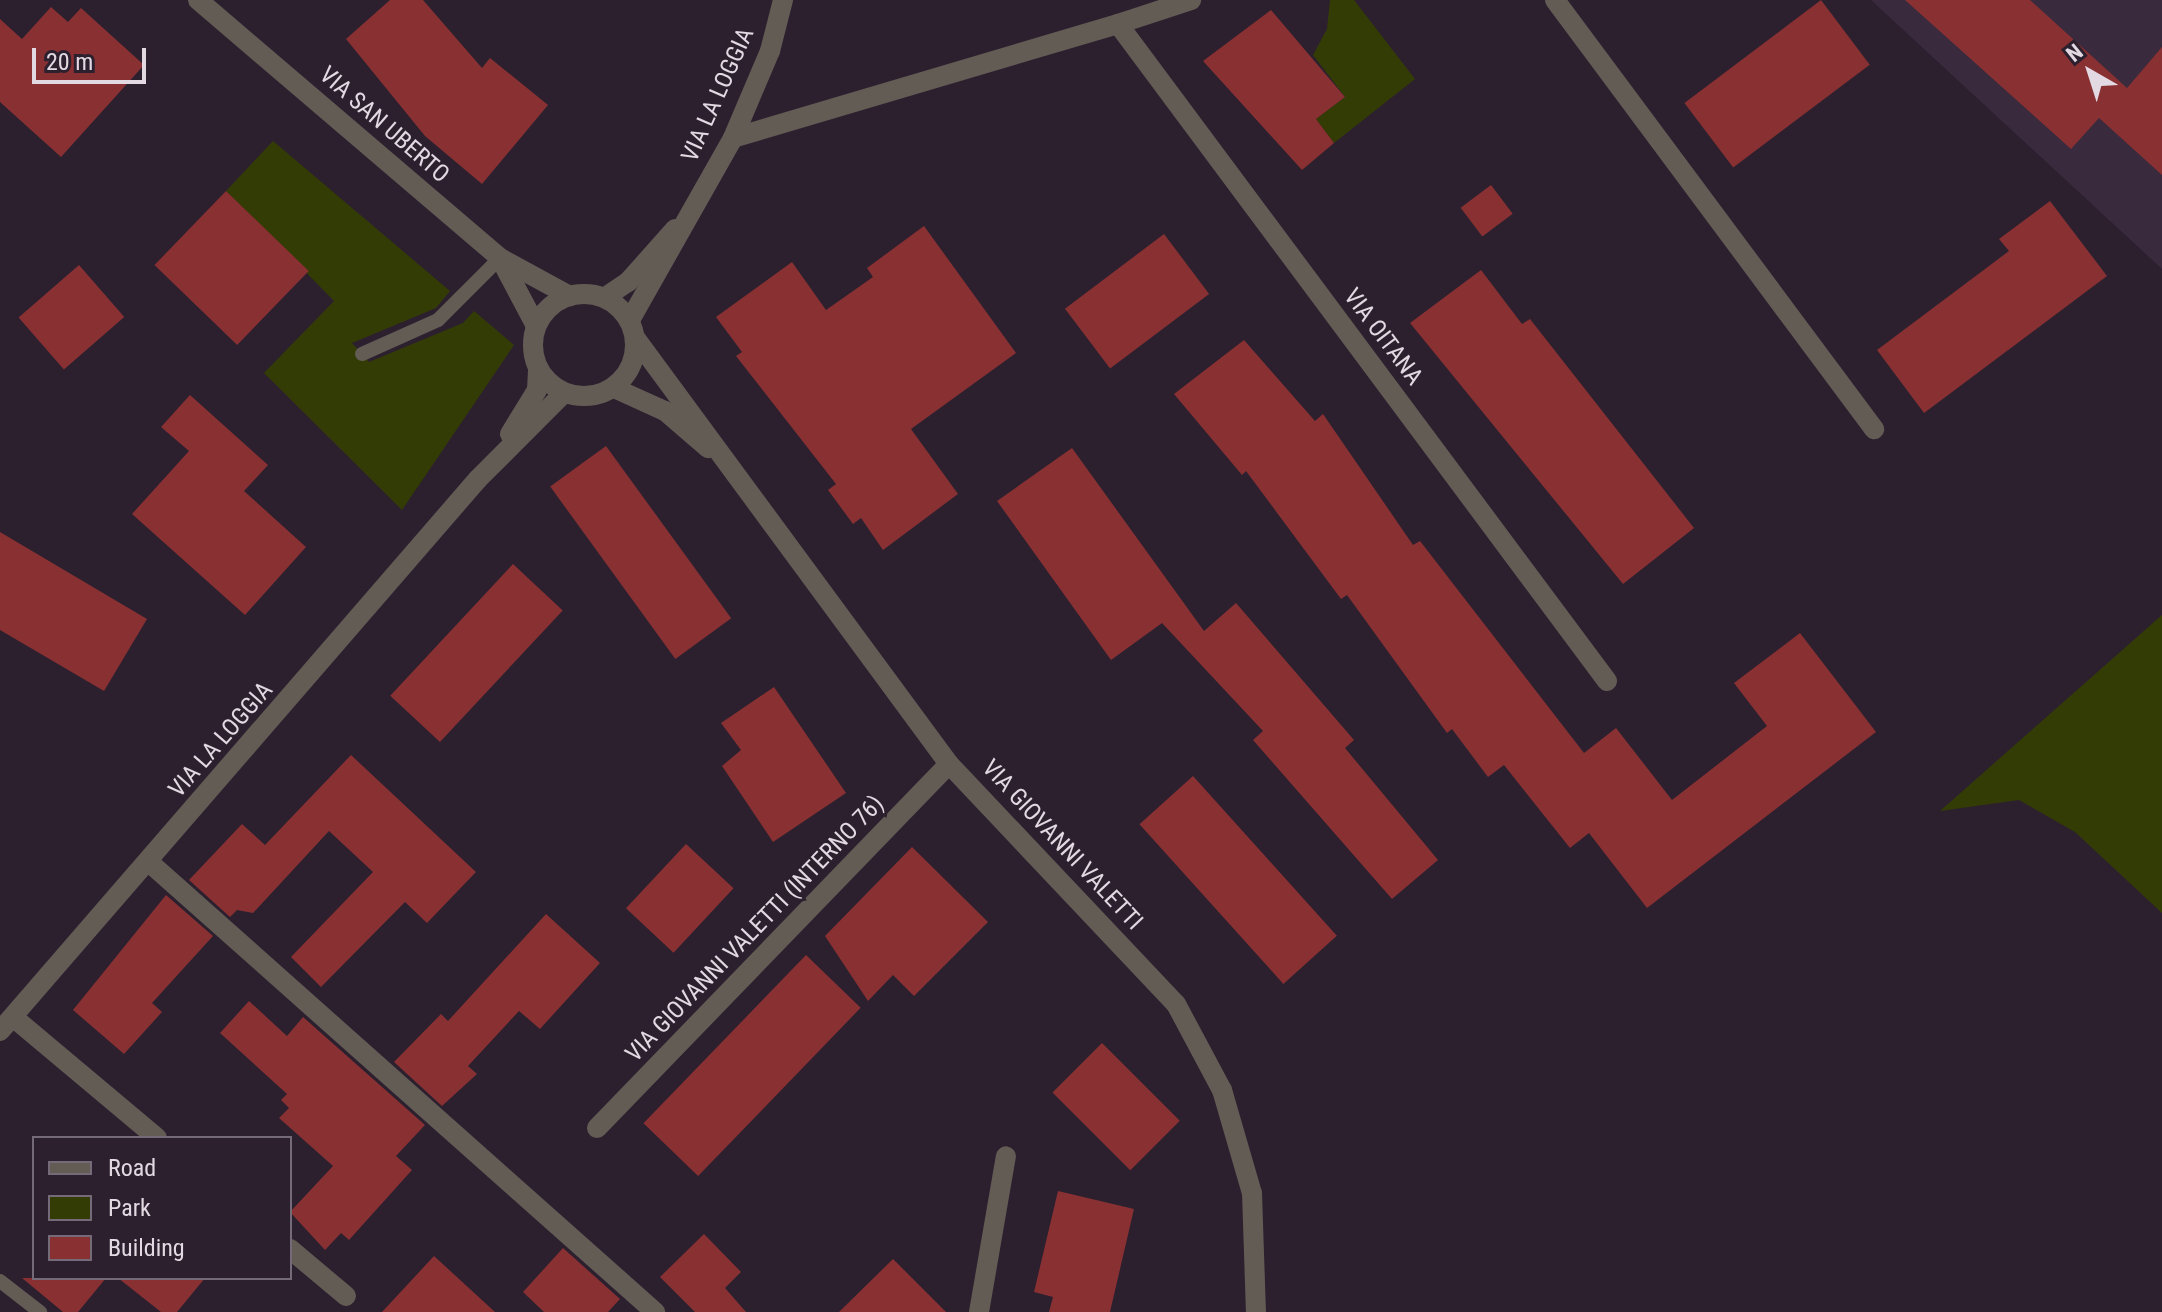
<!DOCTYPE html>
<style>
body{margin:0}
#map{position:relative;width:2162px;height:1312px;overflow:hidden;background:#2c202f;font-family:"Roboto Condensed",sans-serif}
div>[style]{position:absolute}
.built>*{inset:0;background:#392a3d}
.green>*{inset:0;background:#343c05}
.building>*{inset:0;background:#883032;transform-origin:0 0}
.service>*{height:14px;margin:-7px;padding:0 7px;transform-origin:7px;border-radius:7px;background:#635c55}
.minor>*{height:20px;margin:-10px;padding:0 10px;transform-origin:10px;border-radius:10px;background:#635c55}
.tertiary>*{height:20px;margin:-10px;padding:0 10px;transform-origin:10px;border-radius:10px;background:#635c55}
.tertiary>.ring{margin:-10px;padding:0;box-sizing:content-box;background:none;border:20px solid #635c55;border-radius:50%}
span{translate:-50% -50%;white-space:nowrap;text-align:center;line-height:1.15;-webkit-text-stroke:6px #2c202f;paint-order:stroke}
.street-label{font-size:24px;color:#e2d9e3}
.legend{position:absolute;left:32px;top:1136px;width:260px;height:144px;box-sizing:border-box;background:#2c202f;border:2px solid #756a77;margin:0;padding:10px 14px;list-style:none;font-size:24px;color:#e2d9e3}
.legend li{display:flex;align-items:center;gap:16px;height:40px}
.legend b{width:40px;border:2px solid #756a77}
.north{position:absolute;left:2050px;top:32px;width:80px;height:80px;-webkit-text-stroke:6px #2c202f;paint-order:stroke;rotate:321deg;font-size:22px;font-weight:700;line-height:32px;text-align:center;color:#e2d9e3}
.north::after{content:'';display:block;margin:auto;width:28px;height:36px;background:#e2d9e3;clip-path:polygon(50% 0,100% 100%,50% 72%,0 100%)}
.scale{position:absolute;left:32px;top:48px;width:114px;height:36px;box-sizing:border-box;border:4px solid #e2d9e3;border-top:0;padding-left:10px;font-size:24px;line-height:28px;white-space:nowrap;color:#e2d9e3;-webkit-text-stroke:6px #2c202f;paint-order:stroke}
</style>
<div id="map">
<div class="built">
<i style="clip-path:polygon(1871px 0,2162px 0,2162px 269px)"></i>
</div>
<div class="green">
<i style="clip-path:polygon(1330px 0,1354px 0,1415px 79px,1334px 143px,1316px 119px,1345px 97px,1313px 55px,1327px 29px)"></i>
<i style="clip-path:polygon(273px 141px,450px 291px,436px 308px,352px 343px,369px 362px,463px 323px,474px 311px,514px 345px,402px 510px,264px 373px,334px 301px,226px 191px)"></i>
<i style="clip-path:polygon(2162px 615px,2162px 913px,2075px 832px,2019px 800px,1940px 811px)"></i>
</div>
<div class="building">
<i style="clip-path:polygon(390px 0,423px 0,482px 68px,490px 58px,548px 105px,482px 184px,425px 136px,346px 39px)"></i>
<i style="left:1821px;top:0;width:81px;height:171px;rotate:53deg"></i>
<i style="clip-path:polygon(1905px 0,2030px 0,2127px 88px,2162px 47px,2162px 175px,2099px 118px,2071px 149px)"></i>
<i style="clip-path:polygon(51px 7px,68px 22px,81px 8px,144px 65px,61px 157px,0 102px,0 19px,22px 39px)"></i>
<i style="clip-path:polygon(1271px 10px,1345px 97px,1316px 119px,1334px 143px,1302px 170px,1203px 61px)"></i>
<i style="left:1491px;top:185px;width:36px;height:38px;rotate:53deg"></i>
<i style="left:226px;top:191px;width:115px;height:103px;rotate:44deg"></i>
<i style="clip-path:polygon(2050px 201px,2107px 276px,1924px 413px,1877px 350px,2009px 251px,1999px 239px)"></i>
<i style="clip-path:polygon(924px 226px,1016px 353px,911px 429px,958px 494px,883px 550px,861px 518px,853px 524px,828px 490px,836px 484px,736px 356px,742px 352px,716px 317px,792px 262px,826px 310px,873px 277px,867px 268px)"></i>
<i style="left:1164px;top:234px;width:75px;height:124px;rotate:53deg"></i>
<i style="left:79px;top:265px;width:69px;height:80px;rotate:49deg"></i>
<i style="clip-path:polygon(1481px 270px,1522px 324px,1530px 319px,1694px 528px,1623px 584px,1410px 323px)"></i>
<i style="clip-path:polygon(1244px 340px,1315px 421px,1323px 414px,1413px 545px,1420px 541px,1584px 753px,1616px 728px,1672px 800px,1767px 726px,1734px 683px,1800px 633px,1876px 732px,1647px 908px,1589px 833px,1570px 848px,1504px 765px,1488px 777px,1452px 729px,1447px 733px,1347px 595px,1341px 599px,1246px 471px,1242px 475px,1174px 394px)"></i>
<i style="clip-path:polygon(190px 395px,268px 465px,244px 491px,306px 547px,245px 615px,132px 514px,189px 451px,161px 427px)"></i>
<i style="left:606px;top:446px;width:213px;height:69px;rotate:54deg"></i>
<i style="clip-path:polygon(1072px 448px,1204px 631px,1236px 603px,1354px 740px,1345px 748px,1438px 860px,1392px 899px,1253px 740px,1263px 731px,1162px 623px,1111px 660px,997px 501px)"></i>
<i style="clip-path:polygon(0 532px,147px 619px,104px 691px,0 630px)"></i>
<i style="left:513px;top:564px;width:68px;height:180px;rotate:43deg"></i>
<i style="clip-path:polygon(774px 687px,846px 793px,773px 842px,722px 766px,741px 750px,721px 723px)"></i>
<i style="clip-path:polygon(351px 755px,476px 872px,427px 923px,405px 902px,321px 987px,291px 957px,373px 872px,329px 831px,253px 913px,237px 910px,230px 917px,189px 880px,242px 824px,265px 845px)"></i>
<i style="left:1193px;top:776px;width:215px;height:72px;rotate:48deg"></i>
<i style="left:686px;top:844px;width:65px;height:88px;rotate:43deg"></i>
<i style="clip-path:polygon(912px 847px,988px 922px,914px 996px,893px 975px,868px 1001px,825px 936px)"></i>
<i style="clip-path:polygon(166px 895px,213px 936px,152px 1003px,162px 1012px,124px 1054px,73px 1010px)"></i>
<i style="clip-path:polygon(546px 914px,600px 963px,540px 1029px,519px 1011px,468px 1066px,477px 1074px,442px 1106px,394px 1062px,441px 1014px,448px 1021px)"></i>
<i style="left:806px;top:955px;width:76px;height:234px;rotate:44deg"></i>
<i style="clip-path:polygon(249px 1001px,287px 1036px,303px 1017px,425px 1125px,396px 1156px,412px 1170px,349px 1240px,341px 1233px,325px 1250px,290px 1212px,333px 1166px,279px 1118px,289px 1108px,281px 1100px,287px 1094px,220px 1033px)"></i>
<i style="left:1102px;top:1043px;width:110px;height:70px;rotate:45deg"></i>
<i style="clip-path:polygon(1058px 1191px,1134px 1209px,1110px 1312px,1049px 1312px,1053px 1297px,1034px 1292px)"></i>
<i style="clip-path:polygon(704px 1234px,741px 1272px,725px 1288px,746px 1312px,695px 1312px,660px 1277px)"></i>
<i style="clip-path:polygon(563px 1248px,620px 1299px,608px 1312px,544px 1312px,523px 1292px)"></i>
<i style="clip-path:polygon(434px 1256px,495px 1312px,382px 1312px)"></i>
<i style="clip-path:polygon(893px 1259px,946px 1312px,839px 1312px)"></i>
<i style="clip-path:polygon(22px 1278px,106px 1278px,78px 1312px,63px 1312px)"></i>
<i style="clip-path:polygon(118px 1278px,205px 1278px,177px 1312px,161px 1312px)"></i>
</div>
<div class="service">
<i style="left:362px;top:354px;width:83px;rotate:-24.1deg"></i>
<i style="left:438px;top:320px;width:88px;rotate:-45deg"></i>
<i style="left:0;top:1281px;width:51px;rotate:37.8deg"></i>
</div>
<div class="minor">
<i style="left:198px;top:0;width:397px;rotate:40.5deg"></i>
<i style="left:500px;top:258px;width:80px;rotate:28.5deg"></i>
<i style="left:1555px;top:0;width:535px;rotate:53.37deg"></i>
<i style="left:1118px;top:24px;width:77px;rotate:-18.2deg"></i>
<i style="left:733px;top:138px;width:402px;rotate:-16.5deg"></i>
<i style="left:1118px;top:24px;width:819px;rotate:53.34deg"></i>
<i style="left:500px;top:258px;width:77px;rotate:62.1deg"></i>
<i style="left:636px;top:339px;width:528px;rotate:53.63deg"></i>
<i style="left:949px;top:764px;width:330px;rotate:46.6deg"></i>
<i style="left:1176px;top:1004px;width:98px;rotate:61.9deg"></i>
<i style="left:1222px;top:1090px;width:107px;rotate:73.8deg"></i>
<i style="left:1252px;top:1193px;width:119px;rotate:88.1deg"></i>
<i style="left:614px;top:388px;width:56px;rotate:24.3deg"></i>
<i style="left:665px;top:411px;width:57px;rotate:40.7deg"></i>
<i style="left:150px;top:863px;width:676px;rotate:41.64deg"></i>
<i style="left:13px;top:1017px;width:188px;rotate:40deg"></i>
<i style="left:597px;top:1128px;width:506px;rotate:-45.96deg"></i>
<i style="left:290px;top:1249px;width:73px;rotate:40deg"></i>
<i style="left:979px;top:1312px;width:158px;rotate:-80.2deg"></i>
</div>
<div class="tertiary">
<i class="ring" style="left:533px;top:294px;width:82px;height:82px"></i>
<i style="left:604px;top:298px;width:29px;rotate:-34deg"></i>
<i style="left:628px;top:282px;width:71px;rotate:-48.4deg"></i>
<i style="left:630px;top:320px;width:209px;rotate:-60.5deg"></i>
<i style="left:733px;top:138px;width:95px;rotate:-67deg"></i>
<i style="left:770px;top:51px;width:53px;rotate:-75.7deg"></i>
<i style="left:510px;top:434px;width:52px;rotate:-58.5deg"></i>
<i style="left:537px;top:390px;width:22px;rotate:-87deg"></i>
<i style="left:0;top:1031px;width:730px;rotate:-49.11deg"></i>
<i style="left:478px;top:479px;width:122px;rotate:-45deg"></i>
</div>
<div class="street-label">
<span style="left:718px;top:95px;rotate:-66deg">VIA LA LOGGIA</span>
<span style="left:384px;top:125px;rotate:41deg">VIA SAN UBERTO</span>
<span style="left:1383px;top:337px;rotate:53deg">VIA OITANA</span>
<span style="left:221px;top:740px;rotate:-49deg">VIA LA LOGGIA</span>
<span style="left:1062px;top:845px;rotate:47deg">VIA GIOVANNI VALETTI</span>
<span style="left:755px;top:929px;rotate:-46deg">VIA GIOVANNI VALETTI (INTERNO 76)</span>
</div>
<ul class="legend">
<li><b style="height:10px;background:#635c55"></b>Road</li>
<li><b style="height:22px;background:#343c05"></b>Park</li>
<li><b style="height:22px;background:#883032"></b>Building</li>
</ul>
<div class="north">N</div>
<div class="scale">20 m</div>
</div>
